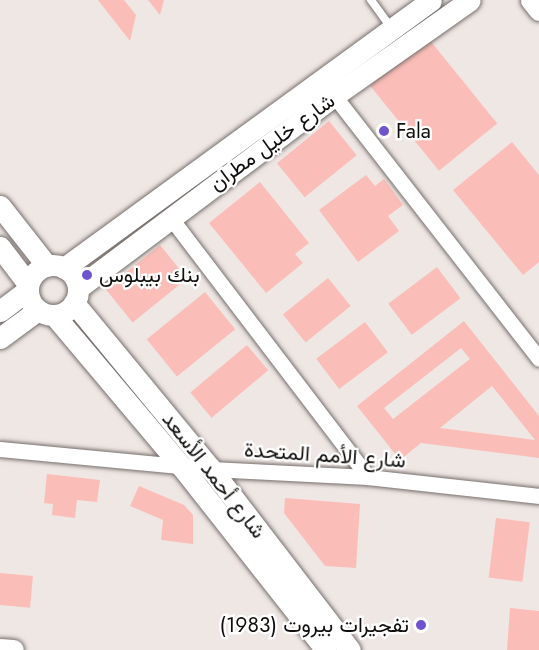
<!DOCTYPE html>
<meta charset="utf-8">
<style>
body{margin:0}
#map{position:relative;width:539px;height:650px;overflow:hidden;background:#efe7e4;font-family:Jost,Vazirmatn,sans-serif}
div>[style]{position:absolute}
.building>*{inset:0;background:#fbbdb8;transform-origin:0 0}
.roads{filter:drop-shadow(0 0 2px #766f6b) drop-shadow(0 0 2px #766f6b)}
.lane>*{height:8px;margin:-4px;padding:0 4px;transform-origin:4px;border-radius:4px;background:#fff}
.street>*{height:15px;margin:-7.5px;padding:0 7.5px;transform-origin:7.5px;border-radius:7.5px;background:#fff}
.secondary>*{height:21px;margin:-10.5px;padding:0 10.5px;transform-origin:10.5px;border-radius:10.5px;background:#fff}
.secondary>.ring{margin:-10.5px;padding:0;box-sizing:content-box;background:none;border:21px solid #fff;border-radius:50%}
.dots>*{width:16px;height:16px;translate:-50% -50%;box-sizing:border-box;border:3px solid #fff;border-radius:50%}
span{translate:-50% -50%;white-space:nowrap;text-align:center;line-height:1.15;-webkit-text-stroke:4.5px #fff;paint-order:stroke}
.poi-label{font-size:21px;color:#110f0d}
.left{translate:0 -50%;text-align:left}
.right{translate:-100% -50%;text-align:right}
.street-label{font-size:21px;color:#110f0d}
</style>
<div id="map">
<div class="building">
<i style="clip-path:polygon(98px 0,124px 0,136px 15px,130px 41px)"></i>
<i style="clip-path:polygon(148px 0,164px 0,160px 15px)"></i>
<i style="left:428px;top:38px;width:110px;height:75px;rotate:51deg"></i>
<i style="left:329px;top:121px;width:44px;height:67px;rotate:51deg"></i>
<i style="clip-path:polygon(512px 142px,539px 175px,539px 262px,523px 275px,453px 190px)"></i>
<i style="clip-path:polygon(366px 175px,375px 186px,384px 179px,403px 205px,388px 216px,399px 231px,358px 262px,319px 210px)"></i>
<i style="clip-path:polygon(260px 182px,309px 243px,295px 254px,303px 263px,266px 293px,209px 223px)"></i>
<i style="left:160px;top:245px;width:43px;height:70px;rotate:51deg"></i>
<i style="left:437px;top:267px;width:39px;height:61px;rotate:53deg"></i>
<i style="left:328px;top:278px;width:36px;height:58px;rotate:51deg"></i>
<i style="left:205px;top:292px;width:48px;height:75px;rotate:51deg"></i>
<i style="clip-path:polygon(evenodd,464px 321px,539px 416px,539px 458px,421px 443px,400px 460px,357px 406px,464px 321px,461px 348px,470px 359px,393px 419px,384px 408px,461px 348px,464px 321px,492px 386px,535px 440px,440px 428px,492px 386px)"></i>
<i style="left:365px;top:322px;width:38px;height:61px;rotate:53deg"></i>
<i style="left:247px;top:345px;width:33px;height:74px;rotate:50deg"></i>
<i style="clip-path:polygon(47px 474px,100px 480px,97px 502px,77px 500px,75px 518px,52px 515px,53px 504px,44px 503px)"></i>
<i style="clip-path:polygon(139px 486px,184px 505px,193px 515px,193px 544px,161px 540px,163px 520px,130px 506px)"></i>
<i style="clip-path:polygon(285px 498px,360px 504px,356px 568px,325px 566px,284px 513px)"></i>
<i style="left:496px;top:518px;width:34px;height:60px;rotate:7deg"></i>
<i style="left:0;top:573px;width:33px;height:32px;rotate:5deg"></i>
<i style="clip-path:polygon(510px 608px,539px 611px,539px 650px,507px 650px)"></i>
</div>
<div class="roads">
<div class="lane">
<i style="left:371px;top:0;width:34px;rotate:54deg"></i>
</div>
<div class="street">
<i style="left:329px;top:89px;width:342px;rotate:52.1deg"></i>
<i style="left:170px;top:217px;width:327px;rotate:52.7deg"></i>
<i style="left:0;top:449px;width:212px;rotate:5.4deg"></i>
<i style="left:211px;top:469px;width:157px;rotate:2.9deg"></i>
<i style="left:368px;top:477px;width:172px;rotate:6.3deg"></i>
</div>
<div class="secondary">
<i style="left:531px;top:0;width:13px;rotate:51deg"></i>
<i style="left:0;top:206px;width:76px;rotate:51.9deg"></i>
<i style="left:0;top:247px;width:46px;rotate:52.9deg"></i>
<i class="ring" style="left:28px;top:265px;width:29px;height:29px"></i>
<i style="left:64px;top:268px;width:454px;rotate:-36.1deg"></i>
<i style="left:78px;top:288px;width:320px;rotate:-36.9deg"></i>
<i style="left:334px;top:96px;width:166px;rotate:-35.2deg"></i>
<i style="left:74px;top:303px;width:215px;rotate:50.5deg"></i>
<i style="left:211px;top:469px;width:228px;rotate:52.5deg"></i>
<i style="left:0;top:311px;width:35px;rotate:-37deg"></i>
<i style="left:54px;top:315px;width:199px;rotate:49.9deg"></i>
<i style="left:182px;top:467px;width:233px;rotate:51.8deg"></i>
<i style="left:0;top:338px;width:47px;rotate:-36.4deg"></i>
<i style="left:0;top:649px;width:13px;rotate:4deg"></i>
</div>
</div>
<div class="dots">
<i style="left:384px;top:131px;background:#7054cd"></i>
<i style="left:87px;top:275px;background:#7054cd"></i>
<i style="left:421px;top:625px;background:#7054cd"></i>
</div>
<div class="poi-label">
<span class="left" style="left:396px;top:131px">Fala</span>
<span class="left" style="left:99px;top:275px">بنك بيبلوس</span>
<span class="right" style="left:409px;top:625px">تفجيرات بيروت (1983)</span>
</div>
<div class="street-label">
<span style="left:272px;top:142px;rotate:-36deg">شارع خليل مطران</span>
<span style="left:325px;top:455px;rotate:4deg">شارع الأمم المتحدة</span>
<span style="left:214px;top:475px;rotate:52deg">شارع أحمد الأسعد</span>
</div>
</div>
